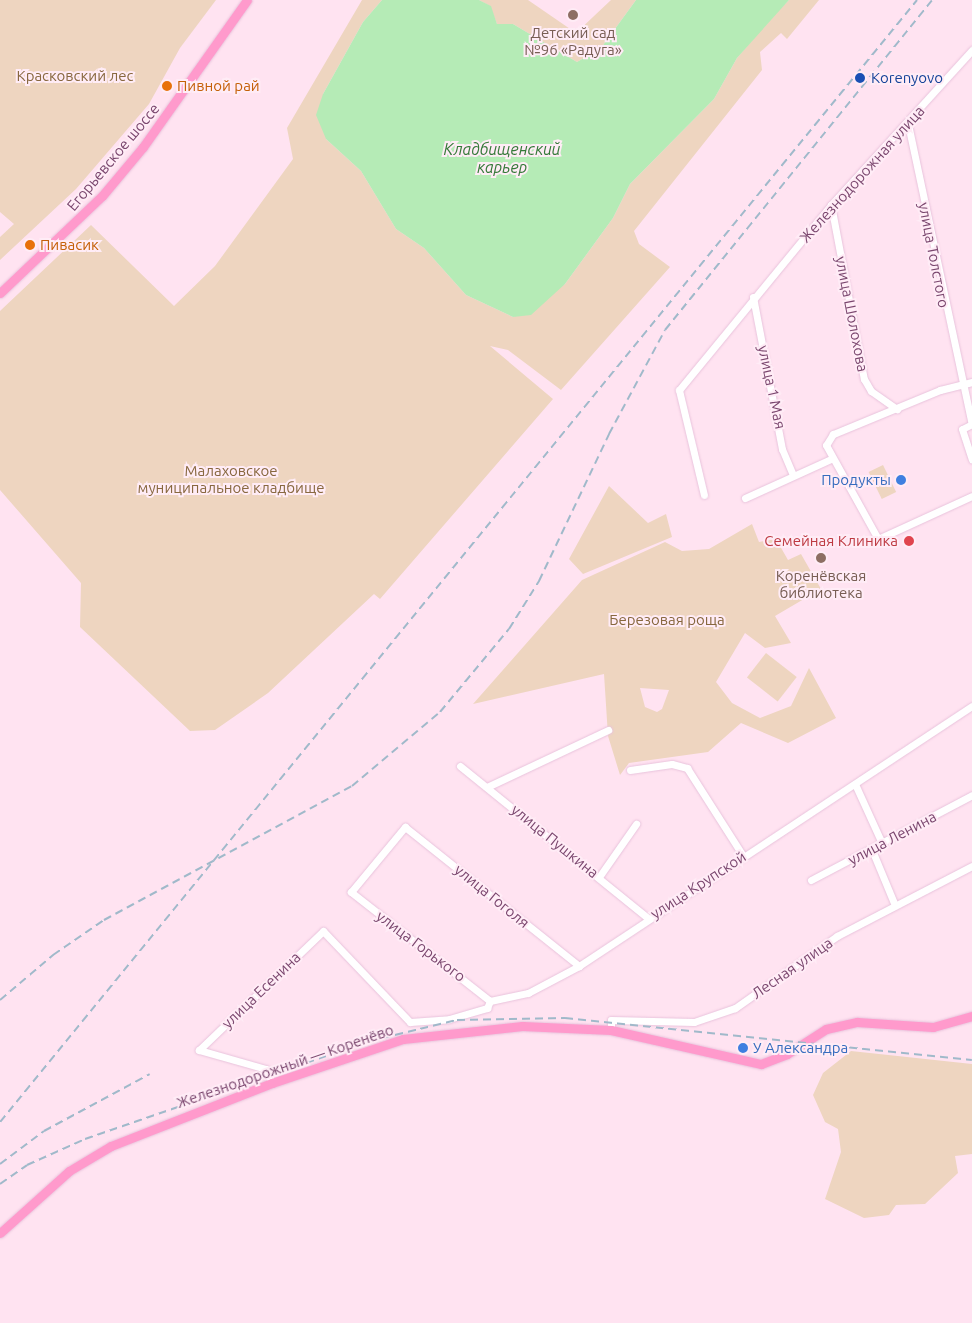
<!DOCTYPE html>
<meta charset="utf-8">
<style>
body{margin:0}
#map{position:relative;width:972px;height:1323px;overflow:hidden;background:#ffe3f1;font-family:Ubuntu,sans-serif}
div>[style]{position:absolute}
.green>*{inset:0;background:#eed5c0;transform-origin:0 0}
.water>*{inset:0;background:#b5ebb6}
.roads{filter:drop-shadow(0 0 1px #e9c3dc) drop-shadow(0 0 1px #e9c3dc)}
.minor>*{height:7px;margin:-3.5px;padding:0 3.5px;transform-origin:3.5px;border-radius:3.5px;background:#fff}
.major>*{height:9px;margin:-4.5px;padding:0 4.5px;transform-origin:4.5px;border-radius:4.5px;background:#ff9acc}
.rail>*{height:2px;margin-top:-1px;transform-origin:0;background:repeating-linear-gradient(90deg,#a0b9ca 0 8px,transparent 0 13px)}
.dots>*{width:14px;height:14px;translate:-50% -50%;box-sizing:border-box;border:2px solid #ffecf6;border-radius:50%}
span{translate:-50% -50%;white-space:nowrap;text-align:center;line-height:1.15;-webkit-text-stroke:4px #ffecf6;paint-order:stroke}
.education-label{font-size:15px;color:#785e54}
.park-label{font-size:15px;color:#88683f}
.transit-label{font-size:15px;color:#164399}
.left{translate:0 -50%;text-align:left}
.food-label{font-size:15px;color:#c56008}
.street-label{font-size:15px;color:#7a466e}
.shop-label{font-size:15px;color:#366cbe}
.right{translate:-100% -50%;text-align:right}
.health-label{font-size:15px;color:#be3a42}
.water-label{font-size:16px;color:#357938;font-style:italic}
</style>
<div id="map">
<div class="green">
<i style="clip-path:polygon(0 0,216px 0,180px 48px,149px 104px,76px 189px,0 260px,0 237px,14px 224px,0 212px)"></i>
<i style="clip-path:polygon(362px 0,382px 0,363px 22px,323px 94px,326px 139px,361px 171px,396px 229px,424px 248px,466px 295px,513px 317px,565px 284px,613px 218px,630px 184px,714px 99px,737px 58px,776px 13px,789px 0,819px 0,787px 39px,781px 33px,760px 52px,762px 70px,634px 231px,639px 244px,670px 267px,561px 390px,508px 350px,490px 346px,553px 399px,380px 599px,374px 594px,268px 693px,215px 730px,190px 731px,80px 627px,81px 583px,0 490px,0 311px,91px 225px,174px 306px,215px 266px,293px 159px,287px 128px)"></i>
<i style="clip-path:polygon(479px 0,528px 0,576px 33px,611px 0,636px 0,601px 48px,577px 62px,513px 24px,497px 24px,490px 6px)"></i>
<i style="left:883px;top:465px;width:30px;height:16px;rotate:64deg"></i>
<i style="clip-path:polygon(609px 486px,648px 523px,666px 514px,672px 537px,583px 574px,569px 559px)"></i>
<i style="clip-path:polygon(evenodd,752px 524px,759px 542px,776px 539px,788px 560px,801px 554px,821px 589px,775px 616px,791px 643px,765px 648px,745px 633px,716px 682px,732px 703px,760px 718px,791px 706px,809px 668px,836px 718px,788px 743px,741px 723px,708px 752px,629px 763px,620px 775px,608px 736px,604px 674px,473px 704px,582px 580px,665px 542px,682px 551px,709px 549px,752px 524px,640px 688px,669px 690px,662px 709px,657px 712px,645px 707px,640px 688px)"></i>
<i style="left:766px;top:653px;width:39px;height:31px;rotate:38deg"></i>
<i style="clip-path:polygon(851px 1051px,972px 1064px,972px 1154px,955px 1156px,958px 1173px,925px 1204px,896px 1205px,889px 1215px,864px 1218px,825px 1199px,841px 1152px,838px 1129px,825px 1122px,813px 1095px,823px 1073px)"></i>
</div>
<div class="water">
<i style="clip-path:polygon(382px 0,479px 0,491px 6px,497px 24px,513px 24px,577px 62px,601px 48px,636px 0,789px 0,737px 58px,714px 99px,630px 184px,613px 218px,565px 284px,531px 315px,513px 317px,466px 295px,424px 248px,396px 229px,361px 171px,326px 139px,316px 115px,323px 94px,363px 22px)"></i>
</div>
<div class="roads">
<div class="minor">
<i style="left:908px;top:124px;width:307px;rotate:78deg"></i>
<i style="left:972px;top:424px;width:11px;rotate:153deg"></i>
<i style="left:962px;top:429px;width:32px;rotate:72deg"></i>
<i style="left:831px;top:205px;width:177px;rotate:79.3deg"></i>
<i style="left:864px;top:379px;width:14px;rotate:60deg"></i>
<i style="left:871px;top:391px;width:32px;rotate:35deg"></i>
<i style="left:753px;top:297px;width:155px;rotate:79.2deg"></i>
<i style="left:782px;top:449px;width:28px;rotate:67deg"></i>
<i style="left:972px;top:382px;width:33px;rotate:166deg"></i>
<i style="left:940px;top:390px;width:116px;rotate:157.6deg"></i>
<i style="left:833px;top:434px;width:13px;rotate:122deg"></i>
<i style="left:826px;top:445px;width:107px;rotate:61deg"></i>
<i style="left:878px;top:539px;width:103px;rotate:-24.6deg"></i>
<i style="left:704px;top:495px;width:108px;rotate:-103.4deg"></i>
<i style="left:679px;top:390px;width:239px;rotate:-50.6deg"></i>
<i style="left:831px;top:205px;width:210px;rotate:-47.7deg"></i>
<i style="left:745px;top:498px;width:94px;rotate:-24.4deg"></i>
<i style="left:460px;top:766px;width:242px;rotate:39deg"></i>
<i style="left:630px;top:770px;width:42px;rotate:-8.1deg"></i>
<i style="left:672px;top:764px;width:16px;rotate:15deg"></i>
<i style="left:687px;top:768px;width:104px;rotate:57.5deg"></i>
<i style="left:855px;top:784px;width:63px;rotate:65.5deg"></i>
<i style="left:487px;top:787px;width:134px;rotate:-25.2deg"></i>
<i style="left:872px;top:850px;width:57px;rotate:67.5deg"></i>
<i style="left:599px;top:877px;width:65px;rotate:-55.1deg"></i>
<i style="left:811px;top:880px;width:182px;rotate:-27.8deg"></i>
<i style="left:490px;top:1001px;width:177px;rotate:-141.9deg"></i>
<i style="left:351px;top:892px;width:85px;rotate:-50.3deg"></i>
<i style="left:405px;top:827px;width:223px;rotate:38.6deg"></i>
<i style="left:611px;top:1030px;width:10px;rotate:-90deg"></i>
<i style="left:611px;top:1020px;width:83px;rotate:1.4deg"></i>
<i style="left:694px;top:1022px;width:43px;rotate:-18.9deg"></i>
<i style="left:735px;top:1008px;width:125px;rotate:-35.2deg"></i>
<i style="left:837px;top:936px;width:152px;rotate:-27.4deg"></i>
<i style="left:272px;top:1083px;width:15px;rotate:-113deg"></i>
<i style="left:266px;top:1069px;width:70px;rotate:-164.2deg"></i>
<i style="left:199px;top:1050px;width:172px;rotate:-43.8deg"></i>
<i style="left:323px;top:931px;width:126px;rotate:46.3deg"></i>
<i style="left:410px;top:1022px;width:39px;rotate:-4deg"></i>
<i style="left:449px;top:1019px;width:40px;rotate:-16deg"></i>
<i style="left:487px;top:1008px;width:8px;rotate:-67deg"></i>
<i style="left:490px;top:1001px;width:39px;rotate:-12deg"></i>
<i style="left:528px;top:993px;width:58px;rotate:-27.9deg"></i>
<i style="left:579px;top:966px;width:471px;rotate:-33.5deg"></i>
</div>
<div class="major">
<i style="left:0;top:293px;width:141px;rotate:-43.6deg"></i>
<i style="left:102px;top:196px;width:64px;rotate:-50.1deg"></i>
<i style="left:143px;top:147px;width:180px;rotate:-54.7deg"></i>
<i style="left:0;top:1233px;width:93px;rotate:-41.9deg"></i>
<i style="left:69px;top:1171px;width:49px;rotate:-30.8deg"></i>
<i style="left:111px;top:1146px;width:173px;rotate:-21.4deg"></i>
<i style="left:272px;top:1083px;width:138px;rotate:-18.6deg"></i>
<i style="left:403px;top:1039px;width:120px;rotate:-6.2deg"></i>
<i style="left:522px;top:1026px;width:89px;rotate:2.6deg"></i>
<i style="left:611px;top:1030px;width:154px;rotate:12.8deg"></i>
<i style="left:761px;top:1064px;width:28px;rotate:-21deg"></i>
<i style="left:787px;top:1054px;width:46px;rotate:-32.7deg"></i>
<i style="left:826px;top:1029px;width:32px;rotate:-13deg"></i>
<i style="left:857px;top:1022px;width:76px;rotate:3.8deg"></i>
<i style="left:933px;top:1027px;width:41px;rotate:-15.8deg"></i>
</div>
</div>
<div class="rail">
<i style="left:0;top:1000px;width:70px;rotate:-40.3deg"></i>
<i style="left:53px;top:955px;width:62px;rotate:-34.5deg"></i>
<i style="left:104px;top:920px;width:282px;rotate:-28.4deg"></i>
<i style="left:352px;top:786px;width:115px;rotate:-40.1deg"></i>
<i style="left:440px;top:712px;width:108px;rotate:-50.3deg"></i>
<i style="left:509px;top:629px;width:57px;rotate:-58deg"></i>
<i style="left:539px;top:581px;width:163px;rotate:-64.5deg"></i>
<i style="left:609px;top:434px;width:118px;rotate:-61.7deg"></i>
<i style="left:665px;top:330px;width:424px;rotate:-51deg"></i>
<i style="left:0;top:1122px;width:1449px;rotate:-50.74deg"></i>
<i style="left:0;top:1164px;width:55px;rotate:-36.9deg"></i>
<i style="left:44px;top:1131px;width:120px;rotate:-28.3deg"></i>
<i style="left:0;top:1184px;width:33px;rotate:-35deg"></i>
<i style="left:27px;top:1165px;width:64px;rotate:-24.1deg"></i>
<i style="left:85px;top:1139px;width:301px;rotate:-19deg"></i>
<i style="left:370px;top:1041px;width:89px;rotate:-13.6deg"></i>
<i style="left:457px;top:1020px;width:108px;rotate:-1.1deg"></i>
<i style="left:565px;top:1018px;width:409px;rotate:5.9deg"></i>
</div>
<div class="dots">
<i style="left:573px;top:15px;background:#8d6e63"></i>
<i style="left:860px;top:78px;background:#1a4fb4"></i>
<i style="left:167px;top:86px;background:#e8710a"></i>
<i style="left:30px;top:245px;background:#e8710a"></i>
<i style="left:901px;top:480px;background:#3f7fe0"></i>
<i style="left:909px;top:541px;background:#e0444e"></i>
<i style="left:821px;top:558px;background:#8d6e63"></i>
<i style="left:743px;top:1048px;background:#3f7fe0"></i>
</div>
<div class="education-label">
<span style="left:573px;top:41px">Детский сад<br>№96 «Радуга»</span>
<span style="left:821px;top:584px">Коренёвская<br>библиотека</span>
</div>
<div class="park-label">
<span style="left:75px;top:76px">Красковский лес</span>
<span style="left:231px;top:479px">Малаховское<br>муниципальное кладбище</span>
<span style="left:667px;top:620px">Березовая роща</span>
</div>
<div class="transit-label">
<span class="left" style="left:871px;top:78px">Korenyovo</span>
</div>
<div class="food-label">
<span class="left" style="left:177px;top:86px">Пивной рай</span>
<span class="left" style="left:40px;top:245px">Пивасик</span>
</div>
<div class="street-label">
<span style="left:113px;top:157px;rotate:-50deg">Егорьевское шоссе</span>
<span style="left:862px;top:174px;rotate:-48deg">Железнодорожная улица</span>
<span style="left:934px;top:255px;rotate:79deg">улица Толстого</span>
<span style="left:852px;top:314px;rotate:79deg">улица Шолохова</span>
<span style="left:772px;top:387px;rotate:78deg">улица 1 Мая</span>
<span style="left:892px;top:838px;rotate:-28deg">улица Ленина</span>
<span style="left:555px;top:841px;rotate:39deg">улица Пушкина</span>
<span style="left:698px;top:885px;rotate:-33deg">улица Крупской</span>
<span style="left:492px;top:896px;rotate:39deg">улица Гоголя</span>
<span style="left:421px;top:946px;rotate:37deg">улица Горького</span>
<span style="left:792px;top:968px;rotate:-35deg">Лесная улица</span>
<span style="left:261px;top:990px;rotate:-44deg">улица Есенина</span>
<span style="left:285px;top:1066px;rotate:-19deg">Железнодорожный — Коренёво</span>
</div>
<div class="shop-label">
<span class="right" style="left:891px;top:480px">Продукты</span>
<span class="left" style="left:753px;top:1048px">У Александра</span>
</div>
<div class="health-label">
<span class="right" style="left:898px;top:541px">Семейная Клиника</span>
</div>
<div class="water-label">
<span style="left:502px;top:158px">Кладбищенский<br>карьер</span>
</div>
</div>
